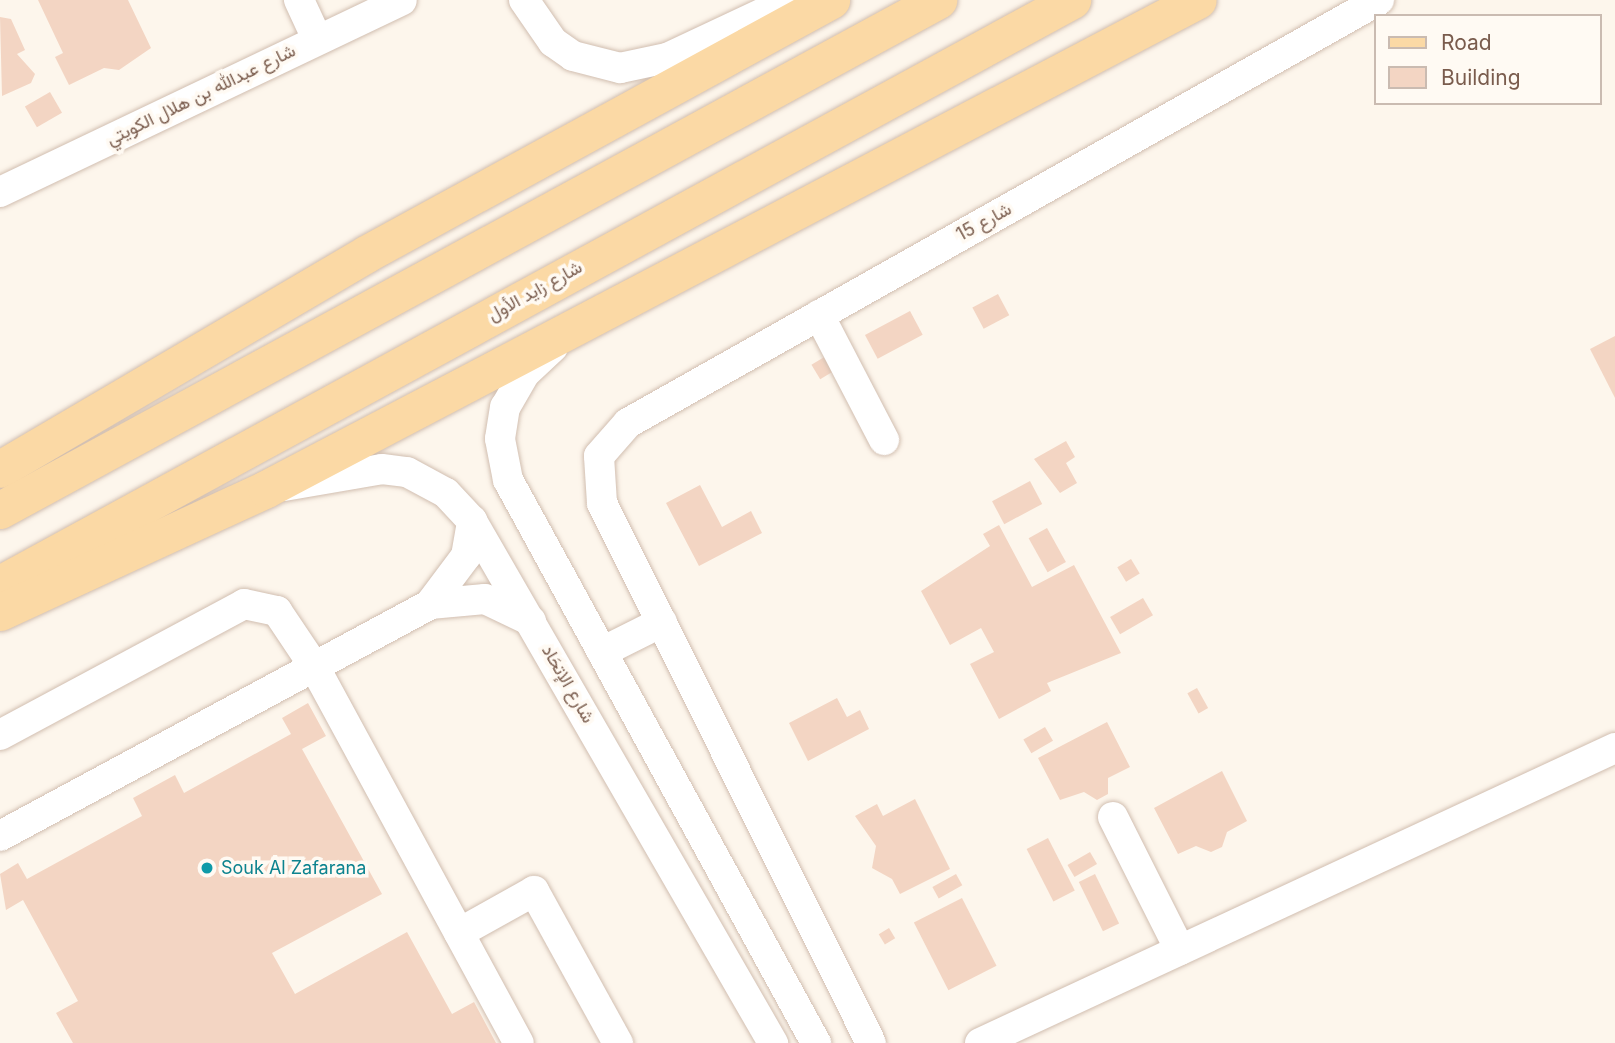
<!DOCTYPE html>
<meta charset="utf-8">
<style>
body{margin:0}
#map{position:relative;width:1615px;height:1043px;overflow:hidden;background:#fdf6ec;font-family:Inter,Vazirmatn,sans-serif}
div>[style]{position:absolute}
.building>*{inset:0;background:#f3d5c3;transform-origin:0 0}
.roads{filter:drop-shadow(0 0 2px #d1beb0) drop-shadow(0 0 2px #d1beb0)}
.minor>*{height:30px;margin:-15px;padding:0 15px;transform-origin:15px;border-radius:15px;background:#fff}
.major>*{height:37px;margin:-18.5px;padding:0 18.5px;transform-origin:18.5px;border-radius:18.5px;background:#fbd9a5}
.dots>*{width:19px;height:19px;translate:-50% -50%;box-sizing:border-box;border:4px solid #fffaf3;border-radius:50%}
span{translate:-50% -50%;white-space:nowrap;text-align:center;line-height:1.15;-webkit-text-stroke:7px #fffaf3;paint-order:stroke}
.street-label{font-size:18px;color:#7a5c4d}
.culture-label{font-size:18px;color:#0d838f}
.left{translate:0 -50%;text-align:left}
.legend{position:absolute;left:1374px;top:14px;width:228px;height:91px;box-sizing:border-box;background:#fffaf3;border:2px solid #cabbb1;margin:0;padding:9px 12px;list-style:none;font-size:21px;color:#7a5c4d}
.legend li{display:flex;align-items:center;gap:14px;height:35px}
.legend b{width:35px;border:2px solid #cabbb1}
</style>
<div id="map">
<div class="building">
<i style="clip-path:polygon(38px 0,128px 0,151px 48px,119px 70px,104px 68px,69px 85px,55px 57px,63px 53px)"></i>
<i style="clip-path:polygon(0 17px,11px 19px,25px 50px,17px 54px,35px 74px,31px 83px,2px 96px)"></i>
<i style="left:50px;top:92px;width:24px;height:29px;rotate:60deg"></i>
<i style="left:998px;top:294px;width:24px;height:29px;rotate:62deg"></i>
<i style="left:910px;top:311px;width:27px;height:51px;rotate:62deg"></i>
<i style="clip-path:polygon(1615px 336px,1615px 398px,1590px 349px)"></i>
<i style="left:826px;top:356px;width:17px;height:17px;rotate:59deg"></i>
<i style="clip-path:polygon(1066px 441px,1075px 457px,1066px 463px,1077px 483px,1060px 493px,1034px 459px)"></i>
<i style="left:1030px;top:481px;width:26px;height:43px;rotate:62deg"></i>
<i style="clip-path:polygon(700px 485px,722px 527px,751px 511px,762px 533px,699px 566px,666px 503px)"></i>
<i style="clip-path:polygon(999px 525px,1032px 587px,1074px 565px,1121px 653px,1047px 683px,1051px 691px,999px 719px,970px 664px,994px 652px,981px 628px,950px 645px,921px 591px,990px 546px,983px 534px)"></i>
<i style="left:1047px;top:528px;width:39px;height:21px;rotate:61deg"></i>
<i style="left:1131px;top:559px;width:17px;height:16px;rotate:59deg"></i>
<i style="left:1143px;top:598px;width:20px;height:38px;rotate:60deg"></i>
<i style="left:1197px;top:688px;width:23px;height:11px;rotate:61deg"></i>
<i style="clip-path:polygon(837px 698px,847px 717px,860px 710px,869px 729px,808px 761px,789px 723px)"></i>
<i style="clip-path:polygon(308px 703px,326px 736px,302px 749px,382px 894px,272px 953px,295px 994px,407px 932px,452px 1014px,474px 1002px,496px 1043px,73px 1043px,56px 1013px,78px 1001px,23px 900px,6px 910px,0 874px,18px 863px,27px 879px,142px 816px,133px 798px,175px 775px,184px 793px,291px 734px,282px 718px)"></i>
<i style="clip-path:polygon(1107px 722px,1130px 767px,1108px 778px,1108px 794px,1097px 800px,1084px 792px,1060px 800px,1038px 758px)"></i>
<i style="left:1045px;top:727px;width:16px;height:25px;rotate:60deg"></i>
<i style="clip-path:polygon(1222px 771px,1247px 821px,1227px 832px,1222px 847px,1211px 852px,1196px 846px,1178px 854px,1154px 808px)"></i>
<i style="clip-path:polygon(915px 799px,950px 869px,900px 894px,892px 879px,872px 868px,876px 846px,855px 816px,877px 804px,883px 816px)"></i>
<i style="left:1048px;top:838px;width:59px;height:24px;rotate:63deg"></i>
<i style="left:1090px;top:852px;width:14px;height:26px;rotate:60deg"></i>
<i style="left:956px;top:874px;width:13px;height:27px;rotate:61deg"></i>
<i style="left:1095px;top:874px;width:55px;height:18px;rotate:64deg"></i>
<i style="left:962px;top:898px;width:76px;height:54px;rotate:63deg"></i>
<i style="left:889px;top:928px;width:12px;height:12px;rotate:59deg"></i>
</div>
<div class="roads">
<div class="minor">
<i style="left:299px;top:0;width:43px;rotate:65.2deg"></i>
<i style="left:524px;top:0;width:51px;rotate:55.4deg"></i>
<i style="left:553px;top:42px;width:24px;rotate:35deg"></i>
<i style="left:573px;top:56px;width:49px;rotate:14.3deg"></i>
<i style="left:620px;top:68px;width:48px;rotate:-12deg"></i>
<i style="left:667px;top:58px;width:137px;rotate:-25.1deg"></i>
<i style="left:0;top:192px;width:445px;rotate:-25.5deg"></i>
<i style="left:819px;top:315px;width:141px;rotate:62.5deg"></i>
<i style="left:553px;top:347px;width:38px;rotate:137deg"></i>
<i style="left:525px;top:373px;width:39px;rotate:120deg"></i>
<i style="left:505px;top:407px;width:32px;rotate:99deg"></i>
<i style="left:500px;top:439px;width:42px;rotate:79deg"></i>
<i style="left:508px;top:480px;width:642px;rotate:61.32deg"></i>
<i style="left:284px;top:486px;width:99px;rotate:-9.8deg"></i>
<i style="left:382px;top:469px;width:25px;rotate:7deg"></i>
<i style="left:407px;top:472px;width:44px;rotate:28.3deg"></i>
<i style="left:446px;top:493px;width:38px;rotate:47deg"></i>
<i style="left:472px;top:521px;width:603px;rotate:60.03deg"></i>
<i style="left:430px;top:604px;width:60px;rotate:-53.1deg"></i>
<i style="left:466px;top:556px;width:36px;rotate:-80deg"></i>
<i style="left:602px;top:652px;width:67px;rotate:-26.6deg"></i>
<i style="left:0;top:735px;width:277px;rotate:-28.2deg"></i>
<i style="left:244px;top:604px;width:34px;rotate:12deg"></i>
<i style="left:277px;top:611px;width:66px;rotate:56.1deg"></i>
<i style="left:314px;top:666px;width:429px;rotate:61.5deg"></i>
<i style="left:1113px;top:817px;width:149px;rotate:63.3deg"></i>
<i style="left:0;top:836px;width:489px;rotate:-28.3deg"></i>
<i style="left:430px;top:604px;width:55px;rotate:-5.2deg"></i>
<i style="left:485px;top:599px;width:51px;rotate:25.6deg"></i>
<i style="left:459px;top:933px;width:86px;rotate:-29.2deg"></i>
<i style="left:534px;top:891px;width:174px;rotate:61.1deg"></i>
<i style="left:871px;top:1043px;width:603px;rotate:-116.48deg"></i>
<i style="left:602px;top:503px;width:47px;rotate:-93.7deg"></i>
<i style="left:599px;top:456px;width:44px;rotate:-48.7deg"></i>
<i style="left:628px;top:423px;width:862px;rotate:-29.39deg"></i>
<i style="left:980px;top:1043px;width:700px;rotate:-24.92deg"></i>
</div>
<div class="major">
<i style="left:0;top:469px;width:424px;rotate:-30.4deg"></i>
<i style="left:366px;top:254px;width:530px;rotate:-28.64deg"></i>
<i style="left:0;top:510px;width:1068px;rotate:-28.53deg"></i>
<i style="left:0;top:584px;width:1221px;rotate:-28.58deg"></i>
<i style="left:0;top:612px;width:293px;rotate:-24.8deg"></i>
<i style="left:266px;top:489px;width:1052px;rotate:-27.69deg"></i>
</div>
</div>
<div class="dots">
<i style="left:207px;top:868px;background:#0f9aa8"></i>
</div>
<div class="street-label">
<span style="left:201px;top:95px;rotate:-26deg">شارع عبدالله بن هلال الكويتي</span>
<span style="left:984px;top:222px;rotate:-29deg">شارع 15</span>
<span style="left:535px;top:291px;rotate:-29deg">شارع زايد الأول</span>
<span style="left:568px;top:684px;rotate:60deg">شارع الإتحَاد</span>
</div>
<div class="culture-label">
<span class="left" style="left:221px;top:868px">Souk Al Zafarana</span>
</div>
<ul class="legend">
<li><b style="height:9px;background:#fbd9a5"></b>Road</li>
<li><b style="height:19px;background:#f3d5c3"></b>Building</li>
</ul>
</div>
